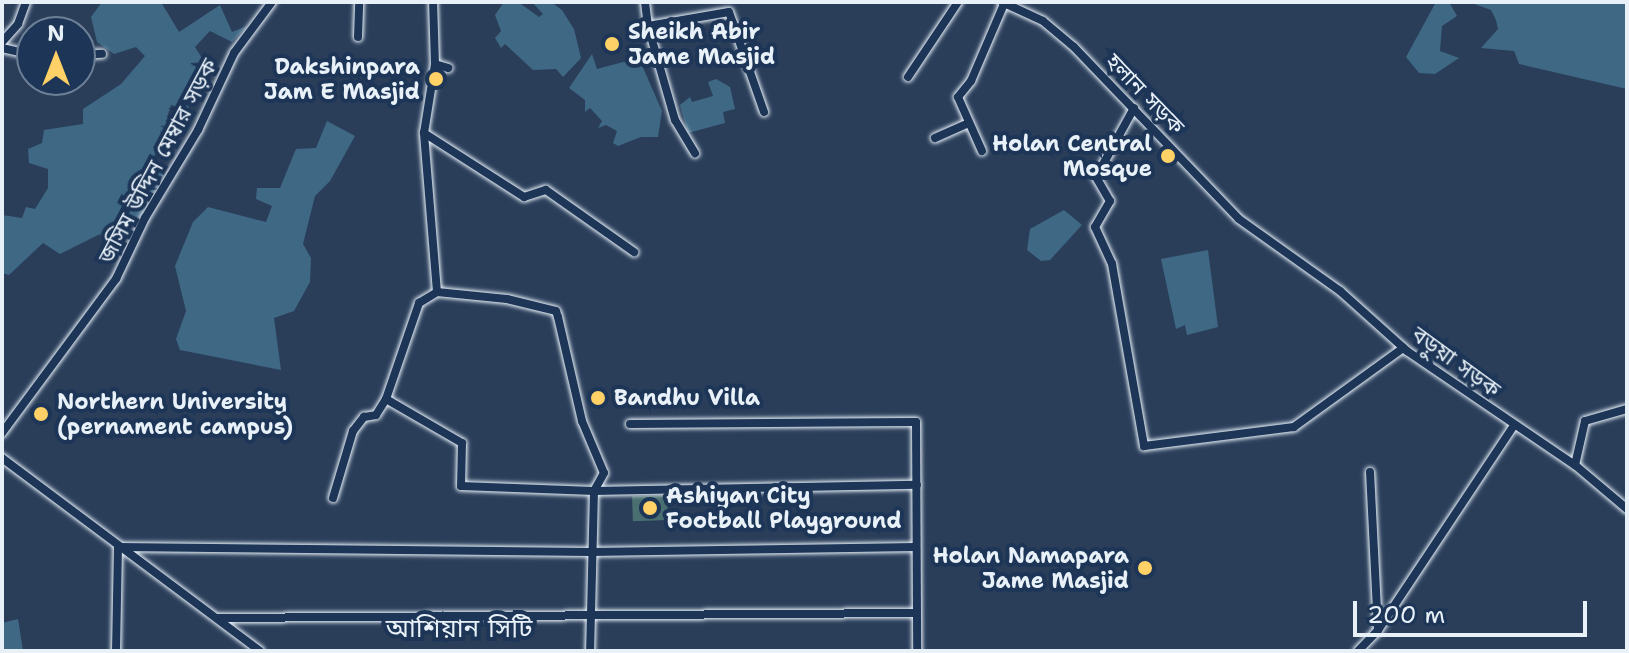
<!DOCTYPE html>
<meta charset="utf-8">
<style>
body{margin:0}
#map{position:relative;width:1629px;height:653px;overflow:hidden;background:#2a3e5a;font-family:"Shantell Sans","Noto Sans Bengali",sans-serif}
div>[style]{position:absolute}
.green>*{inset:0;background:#4a6f71;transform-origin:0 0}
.water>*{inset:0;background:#3e6884}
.roads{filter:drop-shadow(0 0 2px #e8f1f8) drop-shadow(0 0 2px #e8f1f8)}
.minor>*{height:8px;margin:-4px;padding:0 4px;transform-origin:4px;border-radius:4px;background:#1d3557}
.dots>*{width:22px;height:22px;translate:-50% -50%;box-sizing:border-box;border:4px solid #1d3557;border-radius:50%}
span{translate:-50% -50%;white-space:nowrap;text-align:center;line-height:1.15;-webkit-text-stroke:8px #1d3557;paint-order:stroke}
.poi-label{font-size:22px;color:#e8f1f8;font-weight:700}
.left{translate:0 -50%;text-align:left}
.right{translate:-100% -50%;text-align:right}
.street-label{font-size:22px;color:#e8f1f8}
.quarter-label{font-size:26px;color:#e8f1f8}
.frame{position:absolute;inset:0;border:4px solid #e8f1f8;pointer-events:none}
.north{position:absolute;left:16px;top:16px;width:80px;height:80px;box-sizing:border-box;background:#1d3557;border:2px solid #6e8097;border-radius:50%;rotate:0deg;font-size:22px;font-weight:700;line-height:32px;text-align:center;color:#e8f1f8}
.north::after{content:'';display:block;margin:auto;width:28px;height:36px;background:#ffd166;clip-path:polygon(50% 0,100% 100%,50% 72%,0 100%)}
.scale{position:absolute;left:1353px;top:601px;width:234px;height:36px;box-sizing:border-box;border:4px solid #e8f1f8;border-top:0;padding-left:10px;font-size:24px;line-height:28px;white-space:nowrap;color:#e8f1f8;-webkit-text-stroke:6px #1d3557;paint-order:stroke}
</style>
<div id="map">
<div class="green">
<i style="left:667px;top:495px;width:25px;height:35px;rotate:88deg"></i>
</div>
<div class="water">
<i style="clip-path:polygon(102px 2px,161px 2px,179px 32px,220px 5px,232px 32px,247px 26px,232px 42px,210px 31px,195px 47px,202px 58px,188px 110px,171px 105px,167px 117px,180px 130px,167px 134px,150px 163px,164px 173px,141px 215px,117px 240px,105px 240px,100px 234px,60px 254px,43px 243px,9px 275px,2px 273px,2px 215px,22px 218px,26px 207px,35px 209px,48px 188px,48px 169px,29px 163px,28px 149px,42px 143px,44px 130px,83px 124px,83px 109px,121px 84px,145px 56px,136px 47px,114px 54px,97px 42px,91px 17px)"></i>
<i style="clip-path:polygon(504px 2px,518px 2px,539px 17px,543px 14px,532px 2px,551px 2px,562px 10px,574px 29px,581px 58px,563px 77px,556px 69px,533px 70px,505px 44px,501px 48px,495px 38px,501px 31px,495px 15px)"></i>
<i style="clip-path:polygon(1436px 2px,1449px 2px,1457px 16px,1442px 26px,1440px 51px,1459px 58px,1435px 74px,1419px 73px,1406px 57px)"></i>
<i style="clip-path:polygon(1469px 2px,1627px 2px,1627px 89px,1519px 64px,1514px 51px,1481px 48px,1498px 29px,1496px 20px,1491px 10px)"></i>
<i style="clip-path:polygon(592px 54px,597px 69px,623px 62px,641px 63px,662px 111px,658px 137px,641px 137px,618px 146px,613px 143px,617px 131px,606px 125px,598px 128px,602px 121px,590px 108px,585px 112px,585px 100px,569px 88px)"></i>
<i style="clip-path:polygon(716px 79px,730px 87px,735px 109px,723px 112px,725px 123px,688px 133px,680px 105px,690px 97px,692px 102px,713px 96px,708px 82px)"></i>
<i style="clip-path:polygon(327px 121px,355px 136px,330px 181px,315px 196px,303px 244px,311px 258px,310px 282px,294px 311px,274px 318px,281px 370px,180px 350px,176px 339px,186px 311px,175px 266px,193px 222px,208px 207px,266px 222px,272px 206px,256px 199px,257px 188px,280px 188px,296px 149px,316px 148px)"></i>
<i style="clip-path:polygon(1064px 210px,1082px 225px,1050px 260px,1041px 261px,1027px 250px,1030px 229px)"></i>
<i style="clip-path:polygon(1208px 250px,1218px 327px,1187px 335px,1185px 325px,1176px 329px,1161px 259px)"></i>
<i style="clip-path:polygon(18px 619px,23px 651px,2px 651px,2px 623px)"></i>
</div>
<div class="roads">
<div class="minor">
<i style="left:645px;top:2px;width:24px;rotate:83deg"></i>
<i style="left:648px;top:26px;width:82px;rotate:-9.8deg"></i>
<i style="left:729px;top:12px;width:106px;rotate:70.7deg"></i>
<i style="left:1002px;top:2px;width:45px;rotate:24.9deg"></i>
<i style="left:1043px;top:21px;width:40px;rotate:40deg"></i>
<i style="left:1074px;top:47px;width:238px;rotate:46.2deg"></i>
<i style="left:1239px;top:219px;width:124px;rotate:35.5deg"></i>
<i style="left:1340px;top:291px;width:90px;rotate:41.8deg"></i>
<i style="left:1407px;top:351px;width:203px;rotate:34.2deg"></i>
<i style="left:1575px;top:465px;width:68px;rotate:40.2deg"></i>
<i style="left:648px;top:26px;width:98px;rotate:74deg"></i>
<i style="left:675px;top:120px;width:39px;rotate:59deg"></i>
<i style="left:358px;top:37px;width:35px;rotate:-88deg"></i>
<i style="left:2px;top:42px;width:24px;rotate:-48deg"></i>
<i style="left:18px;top:24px;width:23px;rotate:-70deg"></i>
<i style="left:2px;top:48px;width:31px;rotate:13deg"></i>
<i style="left:80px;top:55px;width:22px;rotate:-3deg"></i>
<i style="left:435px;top:64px;width:14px;rotate:17deg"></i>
<i style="left:908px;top:77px;width:90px;rotate:-56.3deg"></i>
<i style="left:1134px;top:108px;width:79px;rotate:118.8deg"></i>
<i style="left:1096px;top:177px;width:28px;rotate:60deg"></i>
<i style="left:1110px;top:201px;width:30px;rotate:120deg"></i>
<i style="left:1095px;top:227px;width:41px;rotate:65.3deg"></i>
<i style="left:1112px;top:264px;width:185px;rotate:80deg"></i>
<i style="left:1144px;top:446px;width:151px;rotate:-7.2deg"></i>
<i style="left:1294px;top:427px;width:135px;rotate:-35.9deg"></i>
<i style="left:424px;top:133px;width:119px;rotate:32.6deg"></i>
<i style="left:524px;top:197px;width:23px;rotate:-18deg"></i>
<i style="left:546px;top:190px;width:108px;rotate:35.2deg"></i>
<i style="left:935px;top:138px;width:36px;rotate:-24deg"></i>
<i style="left:982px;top:151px;width:59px;rotate:-114deg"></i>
<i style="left:958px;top:97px;width:21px;rotate:-51deg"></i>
<i style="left:971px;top:81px;width:84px;rotate:-66.8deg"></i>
<i style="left:437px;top:292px;width:70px;rotate:5.7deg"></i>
<i style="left:507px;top:299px;width:50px;rotate:13.8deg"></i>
<i style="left:556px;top:311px;width:6px;rotate:72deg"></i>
<i style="left:558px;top:317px;width:107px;rotate:77deg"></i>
<i style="left:582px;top:421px;width:56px;rotate:67.1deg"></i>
<i style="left:604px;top:473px;width:21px;rotate:119deg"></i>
<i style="left:594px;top:491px;width:160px;rotate:91.4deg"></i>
<i style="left:386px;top:399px;width:88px;rotate:30.1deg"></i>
<i style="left:462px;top:443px;width:43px;rotate:91.3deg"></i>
<i style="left:461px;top:486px;width:133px;rotate:2.2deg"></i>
<i style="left:594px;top:491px;width:323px;rotate:-1.1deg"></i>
<i style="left:630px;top:424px;width:286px;rotate:-0.4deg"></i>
<i style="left:916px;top:422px;width:229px;rotate:89.7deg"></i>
<i style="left:2px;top:433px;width:192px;rotate:-53.5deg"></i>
<i style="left:116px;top:279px;width:68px;rotate:-64.6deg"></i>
<i style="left:145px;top:218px;width:103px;rotate:-58.9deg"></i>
<i style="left:198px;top:130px;width:85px;rotate:-64.9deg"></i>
<i style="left:234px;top:53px;width:64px;rotate:-53.3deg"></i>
<i style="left:2px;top:458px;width:322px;rotate:36.8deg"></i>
<i style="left:1575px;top:465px;width:45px;rotate:-77.2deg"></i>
<i style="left:1585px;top:421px;width:44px;rotate:-15.9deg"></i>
<i style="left:1370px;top:472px;width:158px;rotate:87.1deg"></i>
<i style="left:1378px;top:630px;width:246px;rotate:-56.4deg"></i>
<i style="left:333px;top:498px;width:70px;rotate:-73.4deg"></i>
<i style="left:353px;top:431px;width:18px;rotate:-52deg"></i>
<i style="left:364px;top:417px;width:12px;rotate:-9deg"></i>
<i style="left:376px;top:415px;width:19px;rotate:-58deg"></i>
<i style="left:386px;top:399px;width:102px;rotate:-71deg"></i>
<i style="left:419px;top:303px;width:21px;rotate:-31deg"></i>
<i style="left:437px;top:292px;width:160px;rotate:-94.7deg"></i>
<i style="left:424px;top:133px;width:70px;rotate:-80.9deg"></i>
<i style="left:435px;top:64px;width:62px;rotate:-91.8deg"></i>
<i style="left:217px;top:618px;width:700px;rotate:-0.41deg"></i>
<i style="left:116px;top:651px;width:104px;rotate:-88.9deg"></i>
<i style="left:118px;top:547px;width:472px;rotate:0.6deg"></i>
<i style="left:590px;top:552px;width:326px;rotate:-0.9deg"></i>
<i style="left:1358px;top:651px;width:29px;rotate:-46deg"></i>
</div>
</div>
<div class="dots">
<i style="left:612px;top:44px;background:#ffd166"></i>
<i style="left:436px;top:79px;background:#ffd166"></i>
<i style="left:1168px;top:156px;background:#ffd166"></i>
<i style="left:598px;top:398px;background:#ffd166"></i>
<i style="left:41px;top:414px;background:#ffd166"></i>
<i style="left:650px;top:508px;background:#ffd166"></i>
<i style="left:1145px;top:568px;background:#ffd166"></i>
</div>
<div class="poi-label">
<span class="left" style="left:628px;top:44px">Sheikh Abir<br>Jame Masjid</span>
<span class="right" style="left:420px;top:79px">Dakshinpara<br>Jam E Masjid</span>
<span class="right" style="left:1152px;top:156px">Holan Central<br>Mosque</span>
<span class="left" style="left:614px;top:398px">Bandhu Villa</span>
<span class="left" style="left:57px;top:414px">Northern University<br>(pernament campus)</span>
<span class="left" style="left:666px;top:508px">Ashiyan City<br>Football Playground</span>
<span class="right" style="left:1129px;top:568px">Holan Namapara<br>Jame Masjid</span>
</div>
<div class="street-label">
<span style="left:1145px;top:94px;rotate:46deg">হলান সড়ক</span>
<span style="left:158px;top:161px;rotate:-62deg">জসিম উদ্দিন মেম্বার সড়ক</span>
<span style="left:1456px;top:362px;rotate:36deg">বড়ুয়া সড়ক</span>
</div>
<div class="quarter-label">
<span style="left:459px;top:628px">আশিয়ান সিটি</span>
</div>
<div class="frame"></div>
<div class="north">N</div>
<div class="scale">200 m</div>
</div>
